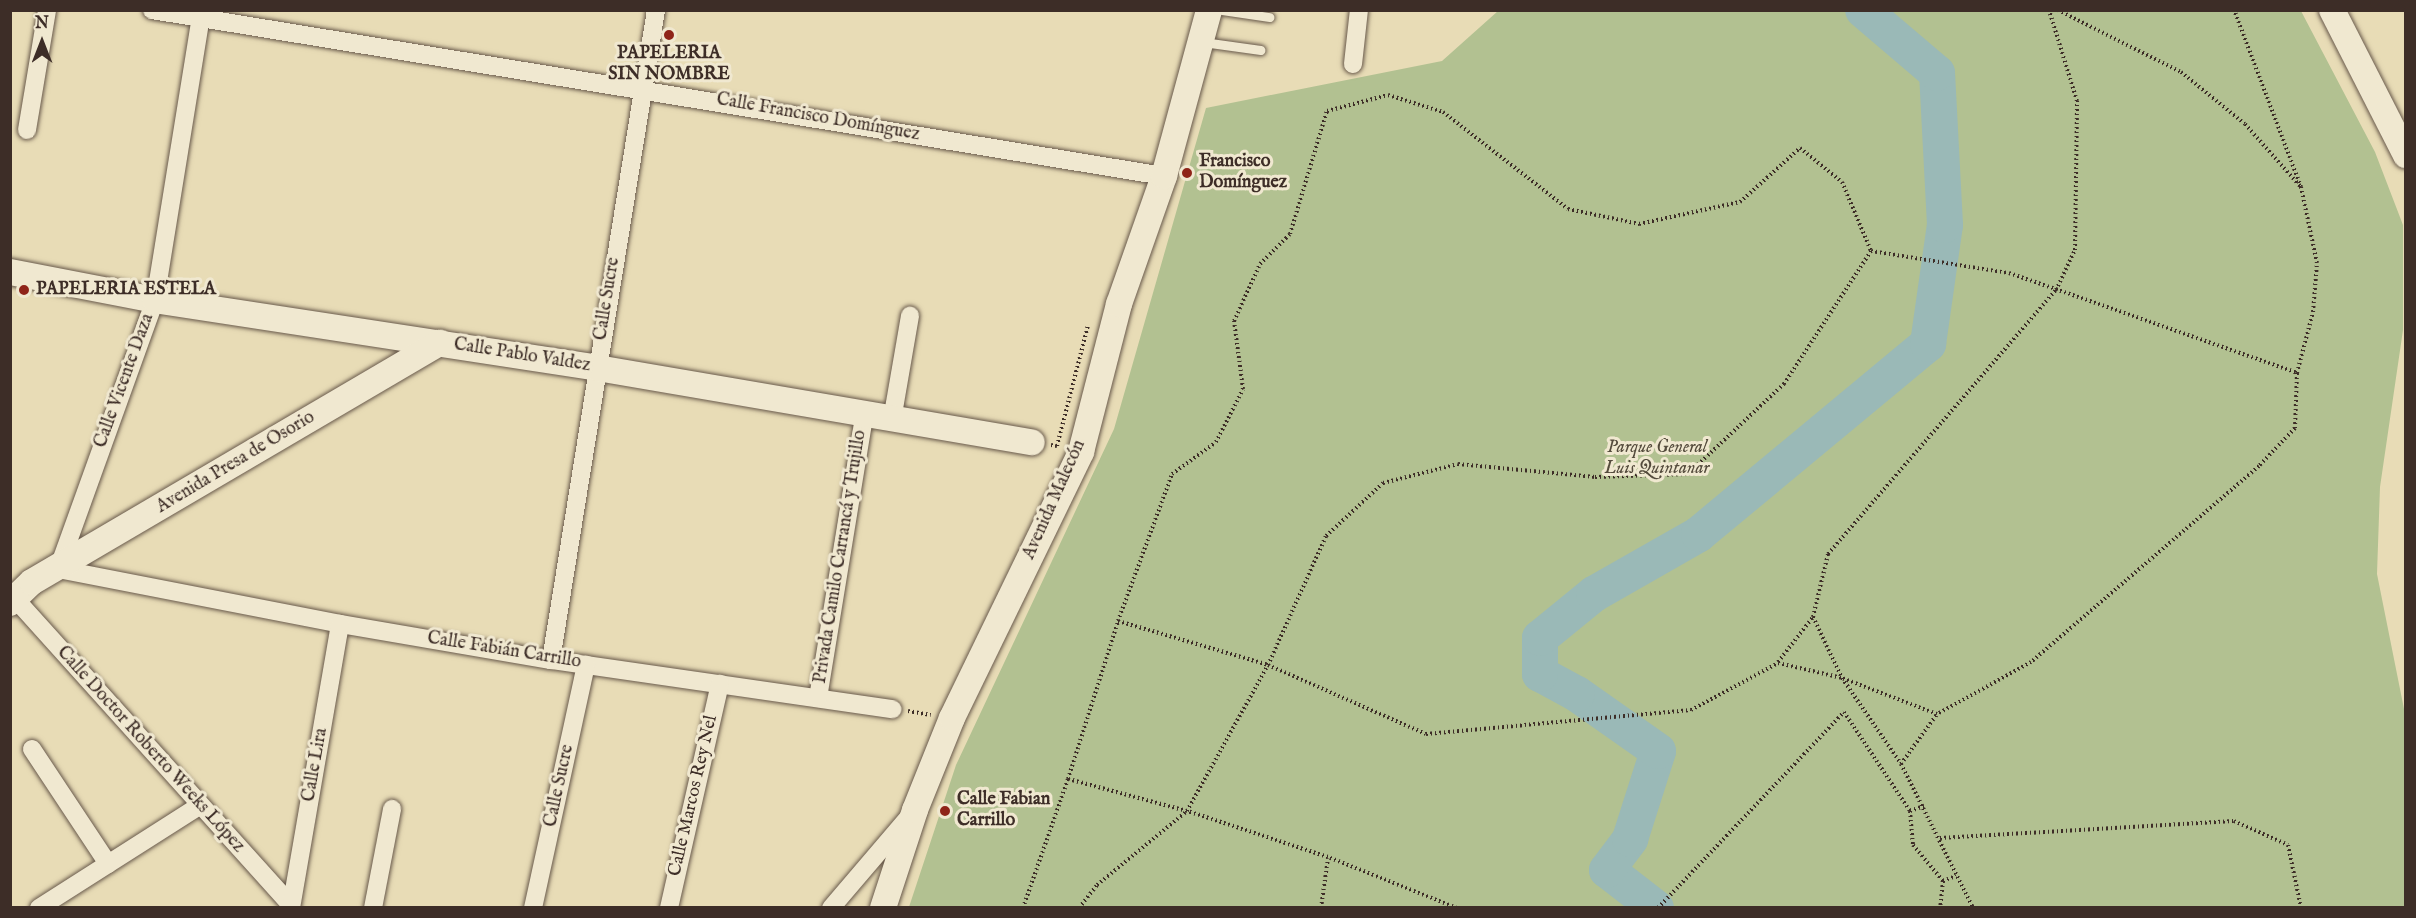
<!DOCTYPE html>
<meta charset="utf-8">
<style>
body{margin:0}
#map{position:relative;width:2416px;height:918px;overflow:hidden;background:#e8dcb6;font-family:"IM FELL English",serif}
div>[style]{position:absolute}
.green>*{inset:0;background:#b2c191}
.river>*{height:36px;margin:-18px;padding:0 18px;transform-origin:18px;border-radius:18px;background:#9ab9b7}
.path>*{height:4px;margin-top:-2px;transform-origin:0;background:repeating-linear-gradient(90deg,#3d2d27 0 1.5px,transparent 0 4.5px)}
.roads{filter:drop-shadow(0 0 2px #68594b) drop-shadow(0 0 2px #68594b)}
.lane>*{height:9px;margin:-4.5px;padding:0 4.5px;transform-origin:4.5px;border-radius:4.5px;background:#f0e8d0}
.street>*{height:18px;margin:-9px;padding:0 9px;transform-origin:9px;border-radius:9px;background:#f0e8d0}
.secondary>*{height:26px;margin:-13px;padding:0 13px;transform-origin:13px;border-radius:13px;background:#f0e8d0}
.dots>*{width:16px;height:16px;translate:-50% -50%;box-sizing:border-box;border:3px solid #f0e8d0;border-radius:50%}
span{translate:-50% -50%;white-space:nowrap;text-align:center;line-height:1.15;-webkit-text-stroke:6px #f0e8d0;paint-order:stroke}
.poi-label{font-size:18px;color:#3d2d27;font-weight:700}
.left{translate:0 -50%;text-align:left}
.street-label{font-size:18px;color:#3d2d27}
.park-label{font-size:18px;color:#544b3c;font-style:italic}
.frame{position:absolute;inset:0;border:12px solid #3d2d27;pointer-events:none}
.north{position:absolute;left:12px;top:12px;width:60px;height:60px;-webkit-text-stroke:4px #f0e8d0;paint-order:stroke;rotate:0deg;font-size:16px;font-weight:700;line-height:24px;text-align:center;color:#3d2d27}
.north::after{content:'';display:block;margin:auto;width:21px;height:27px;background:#3d2d27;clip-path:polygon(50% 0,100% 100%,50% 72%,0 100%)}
</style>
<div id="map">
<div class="green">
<i style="clip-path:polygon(1498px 11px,2301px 11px,2375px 152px,2403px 225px,2403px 330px,2380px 487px,2377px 574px,2405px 714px,2405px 907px,909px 907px,956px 765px,1114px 429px,1206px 108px,1442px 61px)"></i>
</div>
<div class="river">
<i style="left:1656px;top:908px;width:62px;rotate:-142.2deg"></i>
<i style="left:1607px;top:870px;width:39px;rotate:-53deg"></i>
<i style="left:1630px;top:839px;width:92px;rotate:-72.3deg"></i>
<i style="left:1658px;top:751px;width:99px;rotate:-144.9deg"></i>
<i style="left:1577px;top:694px;width:42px;rotate:-151.6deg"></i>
<i style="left:1540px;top:674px;width:36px;rotate:-90deg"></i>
<i style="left:1540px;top:638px;width:70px;rotate:-39.2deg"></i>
<i style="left:1594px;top:594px;width:121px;rotate:-29.7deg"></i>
<i style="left:1699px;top:534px;width:298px;rotate:-39.7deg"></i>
<i style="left:1928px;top:344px;width:120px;rotate:-81.9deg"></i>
<i style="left:1945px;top:225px;width:152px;rotate:-93deg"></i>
<i style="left:1937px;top:73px;width:97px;rotate:-139.6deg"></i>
</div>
<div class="path">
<i style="left:2058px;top:10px;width:138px;rotate:26.8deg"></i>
<i style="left:2181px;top:72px;width:82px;rotate:39.1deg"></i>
<i style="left:2245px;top:124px;width:84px;rotate:48.4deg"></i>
<i style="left:2301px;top:187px;width:189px;rotate:-110.7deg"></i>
<i style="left:2297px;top:373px;width:63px;rotate:-75.3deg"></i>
<i style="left:2313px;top:312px;width:49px;rotate:-85.3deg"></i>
<i style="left:2317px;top:263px;width:78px;rotate:-101.9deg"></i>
<i style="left:1051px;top:445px;width:6px;rotate:9deg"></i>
<i style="left:1057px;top:446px;width:125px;rotate:-75.6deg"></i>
<i style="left:1813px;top:617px;width:68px;rotate:64.6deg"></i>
<i style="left:1118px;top:621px;width:156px;rotate:16.3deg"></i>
<i style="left:1268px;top:665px;width:172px;rotate:23.6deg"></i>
<i style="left:1426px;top:734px;width:266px;rotate:-5.2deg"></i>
<i style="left:1691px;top:710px;width:99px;rotate:-28.4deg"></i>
<i style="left:1778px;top:663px;width:66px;rotate:13.2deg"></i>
<i style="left:1778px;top:662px;width:57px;rotate:-52.1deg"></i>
<i style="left:1813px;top:617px;width:65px;rotate:-76.6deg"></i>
<i style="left:1828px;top:554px;width:349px;rotate:-49.2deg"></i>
<i style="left:2056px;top:290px;width:44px;rotate:-64.6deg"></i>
<i style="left:2075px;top:250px;width:149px;rotate:-89.2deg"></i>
<i style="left:2077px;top:101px;width:95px;rotate:-107.1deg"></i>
<i style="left:908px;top:711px;width:23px;rotate:10deg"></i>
<i style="left:1901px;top:764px;width:62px;rotate:-54.2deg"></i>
<i style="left:1910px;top:811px;width:15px;rotate:-20deg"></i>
<i style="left:1940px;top:838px;width:294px;rotate:-3.3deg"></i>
<i style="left:2234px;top:821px;width:59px;rotate:24deg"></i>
<i style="left:2288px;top:845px;width:64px;rotate:78.3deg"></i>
<i style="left:1943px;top:881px;width:14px;rotate:-21deg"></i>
<i style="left:1023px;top:908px;width:137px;rotate:-70.8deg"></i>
<i style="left:1079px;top:908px;width:29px;rotate:-52deg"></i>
<i style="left:1097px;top:885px;width:117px;rotate:-39.4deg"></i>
<i style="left:1187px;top:811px;width:167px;rotate:-61deg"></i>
<i style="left:1268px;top:665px;width:141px;rotate:-65.8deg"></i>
<i style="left:1326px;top:536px;width:78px;rotate:-42.9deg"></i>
<i style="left:1383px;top:483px;width:77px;rotate:-14.2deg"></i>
<i style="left:1458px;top:464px;width:138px;rotate:5.4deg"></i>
<i style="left:1595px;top:477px;width:93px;rotate:-1.8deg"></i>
<i style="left:1688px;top:474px;width:132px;rotate:-43.2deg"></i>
<i style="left:1784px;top:384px;width:159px;rotate:-56.8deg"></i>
<i style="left:1321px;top:908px;width:50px;rotate:-82deg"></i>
<i style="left:1457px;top:908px;width:139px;rotate:-158.4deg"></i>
<i style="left:1328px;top:857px;width:148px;rotate:-161.9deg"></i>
<i style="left:1187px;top:811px;width:123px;rotate:-164.9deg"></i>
<i style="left:1068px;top:779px;width:166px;rotate:-72.4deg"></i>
<i style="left:1118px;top:621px;width:157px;rotate:-69.8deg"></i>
<i style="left:1172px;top:474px;width:54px;rotate:-36deg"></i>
<i style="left:1216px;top:442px;width:59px;rotate:-63deg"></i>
<i style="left:1243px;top:389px;width:69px;rotate:-97.5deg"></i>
<i style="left:1234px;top:321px;width:63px;rotate:-65.5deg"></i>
<i style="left:1260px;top:264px;width:42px;rotate:-45deg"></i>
<i style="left:1290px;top:234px;width:128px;rotate:-73.3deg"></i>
<i style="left:1327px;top:111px;width:63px;rotate:-14.7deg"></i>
<i style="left:1388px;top:95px;width:58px;rotate:17.2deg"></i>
<i style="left:1443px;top:112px;width:158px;rotate:37.8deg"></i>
<i style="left:1568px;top:209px;width:73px;rotate:11.9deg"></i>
<i style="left:1639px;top:224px;width:103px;rotate:-12.3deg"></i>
<i style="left:1740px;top:202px;width:81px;rotate:-42deg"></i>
<i style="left:1800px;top:148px;width:54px;rotate:39deg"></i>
<i style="left:1842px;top:182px;width:75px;rotate:67.2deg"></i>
<i style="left:1871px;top:251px;width:140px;rotate:9.1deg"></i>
<i style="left:2009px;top:273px;width:305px;rotate:19.1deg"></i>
<i style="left:2297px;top:373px;width:55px;rotate:92.1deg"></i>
<i style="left:2295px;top:428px;width:52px;rotate:133.5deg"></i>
<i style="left:2259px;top:466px;width:301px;rotate:139.3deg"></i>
<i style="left:2031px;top:662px;width:107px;rotate:151deg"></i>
<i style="left:1937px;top:714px;width:102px;rotate:-159.2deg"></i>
<i style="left:1842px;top:678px;width:104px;rotate:55.5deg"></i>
<i style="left:1901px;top:764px;width:161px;rotate:63.4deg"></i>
<i style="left:1658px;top:908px;width:270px;rotate:-46.5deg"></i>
<i style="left:1844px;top:712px;width:119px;rotate:56.3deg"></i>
<i style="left:1910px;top:811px;width:34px;rotate:85deg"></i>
<i style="left:1913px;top:845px;width:47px;rotate:50.2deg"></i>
<i style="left:1943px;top:881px;width:27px;rotate:96deg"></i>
</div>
<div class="roads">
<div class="lane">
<i style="left:1222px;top:10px;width:48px;rotate:8.5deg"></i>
<i style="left:1203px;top:42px;width:58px;rotate:8deg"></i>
</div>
<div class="street">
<i style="left:152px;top:10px;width:1026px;rotate:9.32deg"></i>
<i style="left:202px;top:10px;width:294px;rotate:99.2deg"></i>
<i style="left:155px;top:300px;width:286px;rotate:109.8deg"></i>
<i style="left:58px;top:569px;width:287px;rotate:11deg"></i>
<i style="left:340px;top:624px;width:214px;rotate:9.7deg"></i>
<i style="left:551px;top:660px;width:345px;rotate:8.2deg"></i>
<i style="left:1353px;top:64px;width:54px;rotate:-83.7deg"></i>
<i style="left:27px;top:130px;width:122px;rotate:-80.5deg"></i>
<i style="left:892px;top:420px;width:106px;rotate:-80.2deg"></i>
<i style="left:10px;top:593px;width:420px;rotate:48deg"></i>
<i style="left:551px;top:660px;width:658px;rotate:-80.82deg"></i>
<i style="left:818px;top:698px;width:286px;rotate:-80.7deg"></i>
<i style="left:32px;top:749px;width:138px;rotate:56.5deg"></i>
<i style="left:39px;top:908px;width:190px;rotate:-32.5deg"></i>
<i style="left:291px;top:908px;width:288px;rotate:-80.2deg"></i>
<i style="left:373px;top:908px;width:101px;rotate:-79.1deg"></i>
<i style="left:533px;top:908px;width:249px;rotate:-77.7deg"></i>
<i style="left:669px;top:908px;width:230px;rotate:-77.2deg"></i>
<i style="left:831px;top:908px;width:118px;rotate:-49.5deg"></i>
</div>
<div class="secondary">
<i style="left:2332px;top:10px;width:163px;rotate:63deg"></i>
<i style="left:10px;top:272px;width:148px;rotate:10.9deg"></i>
<i style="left:155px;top:300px;width:447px;rotate:8.7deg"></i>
<i style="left:597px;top:368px;width:441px;rotate:9.7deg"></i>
<i style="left:10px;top:603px;width:30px;rotate:-44deg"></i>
<i style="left:32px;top:582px;width:473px;rotate:-30.4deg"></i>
<i style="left:883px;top:908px;width:103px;rotate:-71.9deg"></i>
<i style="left:915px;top:810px;width:99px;rotate:-68.1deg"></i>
<i style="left:952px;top:718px;width:296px;rotate:-64.1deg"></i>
<i style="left:1081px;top:452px;width:153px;rotate:-75.6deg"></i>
<i style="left:1119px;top:304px;width:136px;rotate:-70.6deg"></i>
<i style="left:1164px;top:176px;width:172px;rotate:-74.8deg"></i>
</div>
</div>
<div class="dots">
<i style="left:669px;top:35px;background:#8f2418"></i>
<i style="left:1187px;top:173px;background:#8f2418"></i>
<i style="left:24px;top:290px;background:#8f2418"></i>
<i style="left:945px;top:811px;background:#8f2418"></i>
</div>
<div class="poi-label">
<span style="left:669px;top:65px">PAPELERIA<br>SIN NOMBRE</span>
<span class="left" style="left:1199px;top:173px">Francisco<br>Domínguez</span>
<span class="left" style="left:36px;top:290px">PAPELERIA ESTELA</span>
<span class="left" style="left:957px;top:811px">Calle Fabian<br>Carrillo</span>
</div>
<div class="street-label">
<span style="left:818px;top:118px;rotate:10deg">Calle Francisco Domínguez</span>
<span style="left:608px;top:299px;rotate:-81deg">Calle Sucre</span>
<span style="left:522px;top:356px;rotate:9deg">Calle Pablo Valdez</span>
<span style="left:125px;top:381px;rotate:-70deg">Calle Vicente Daza</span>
<span style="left:236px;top:463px;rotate:-31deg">Avenida Presa de Osorio</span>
<span style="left:1055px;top:500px;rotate:-66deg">Avenida Malecón</span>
<span style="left:841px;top:557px;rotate:-81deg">Privada Camilo Carrancá y Trujillo</span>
<span style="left:504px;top:651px;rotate:9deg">Calle Fabián Carrillo</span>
<span style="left:150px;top:750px;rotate:48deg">Calle Doctor Roberto Weeks López</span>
<span style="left:316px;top:765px;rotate:-80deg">Calle Lira</span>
<span style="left:560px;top:786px;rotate:-78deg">Calle Sucre</span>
<span style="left:694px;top:796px;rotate:-77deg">Calle Marcos Rey Nel</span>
</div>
<div class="park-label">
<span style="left:1657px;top:459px">Parque General<br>Luis Quintanar</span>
</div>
<div class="frame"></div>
<div class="north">N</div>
</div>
